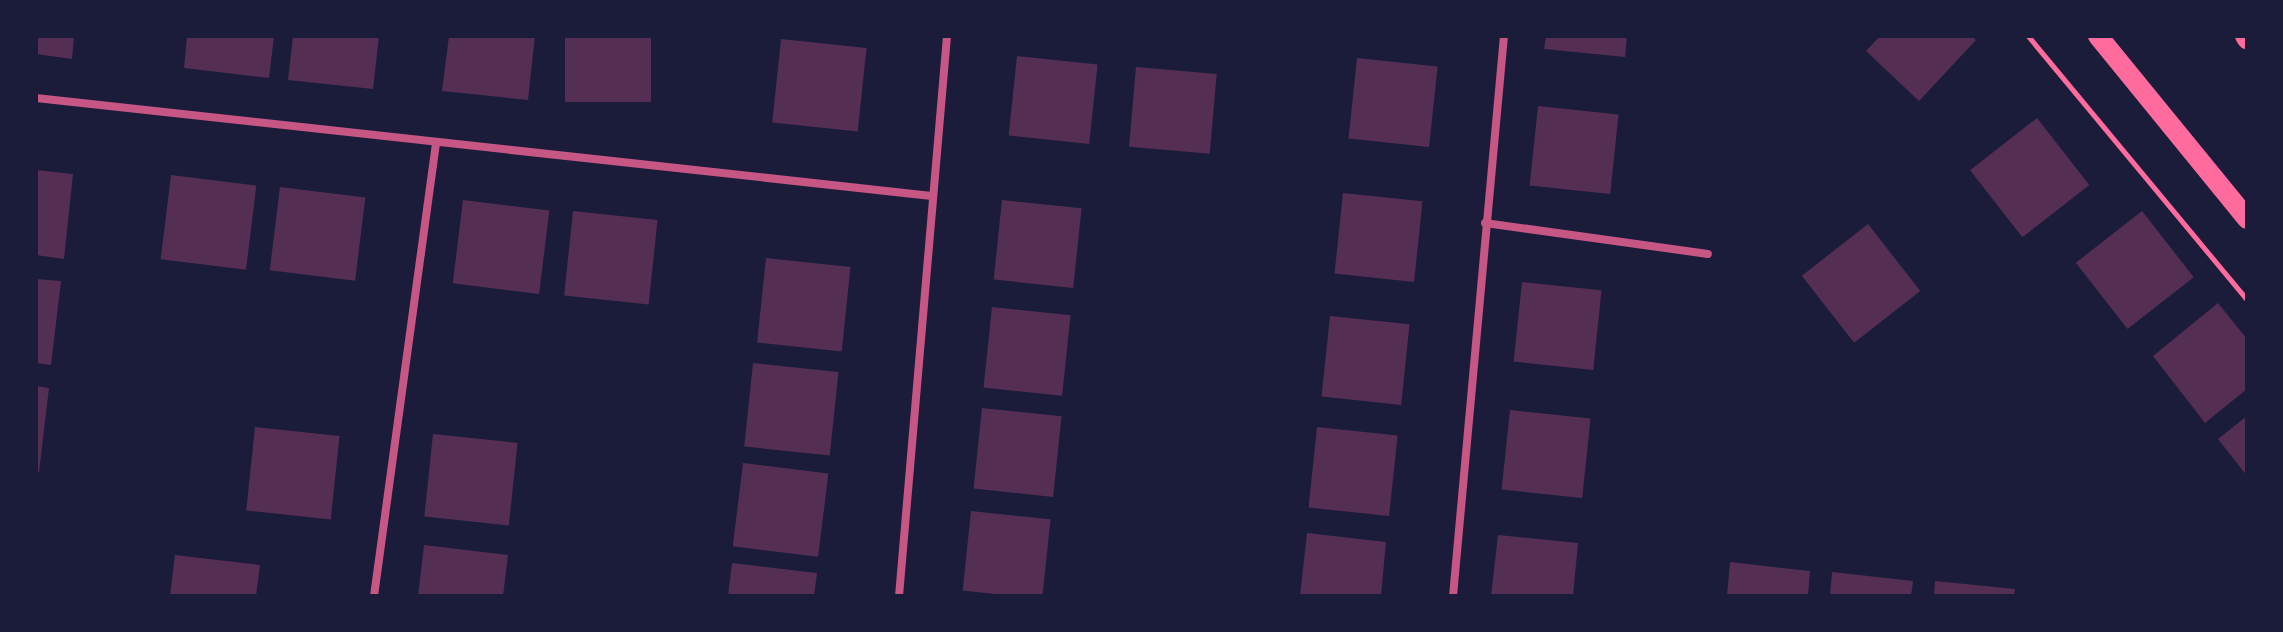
<!DOCTYPE html>
<style>
body{margin:0}
#map{position:relative;width:2283px;height:632px;overflow:hidden;background:#1b1b3a;font-family:"Open Sans",sans-serif}
div>[style]{position:absolute}
.building>*{inset:0;background:#542f53;transform-origin:0 0}
.path>*{height:5px;margin:-2.5px;padding:0 2.5px;transform-origin:2.5px;border-radius:2.5px;background:#ff6b9d}
.minor>*{height:8px;margin:-4px;padding:0 4px;transform-origin:4px;border-radius:4px;background:#c65784}
.primary>*{height:20px;margin:-10px;padding:0 10px;transform-origin:10px;border-radius:10px;background:#ff6b9d}
span{translate:-50% -50%;white-space:nowrap;text-align:center;line-height:1.15;-webkit-text-stroke:6px #1b1b3a;paint-order:stroke}
.frame{position:absolute;inset:0;border:38px solid #1b1b3a;pointer-events:none}
</style>
<div id="map">
<div class="building">
<i style="clip-path:polygon(36px 36px,74px 36px,72px 59px,36px 54px)"></i>
<i style="clip-path:polygon(187px 36px,274px 36px,269px 78px,184px 68px)"></i>
<i style="clip-path:polygon(293px 36px,379px 36px,373px 89px,288px 80px)"></i>
<i style="clip-path:polygon(449px 36px,535px 36px,528px 100px,442px 91px)"></i>
<i style="left:565px;top:36px;width:86px;height:66px"></i>
<i style="clip-path:polygon(1546px 36px,1627px 36px,1625px 57px,1544px 49px)"></i>
<i style="clip-path:polygon(1880px 36px,1971px 36px,1976px 40px,1919px 101px,1866px 51px)"></i>
<i style="left:781px;top:39px;width:86px;height:84px;rotate:6deg"></i>
<i style="left:1017px;top:56px;width:81px;height:80px;rotate:6deg"></i>
<i style="left:1357px;top:58px;width:81px;height:81px;rotate:6deg"></i>
<i style="left:1136px;top:67px;width:81px;height:80px;rotate:5deg"></i>
<i style="left:1538px;top:106px;width:81px;height:80px;rotate:6deg"></i>
<i style="left:2037px;top:118px;width:85px;height:85px;rotate:52deg"></i>
<i style="clip-path:polygon(36px 170px,73px 174px,64px 259px,36px 255px)"></i>
<i style="left:171px;top:175px;width:86px;height:85px;rotate:7deg"></i>
<i style="left:280px;top:187px;width:86px;height:84px;rotate:7deg"></i>
<i style="left:1343px;top:193px;width:80px;height:81px;rotate:6deg"></i>
<i style="left:463px;top:200px;width:87px;height:84px;rotate:7deg"></i>
<i style="left:1002px;top:200px;width:80px;height:80px;rotate:6deg"></i>
<i style="left:573px;top:211px;width:85px;height:85px;rotate:6deg"></i>
<i style="left:2142px;top:211px;width:84px;height:84px;rotate:52deg"></i>
<i style="left:1868px;top:224px;width:85px;height:84px;rotate:52deg"></i>
<i style="left:766px;top:258px;width:85px;height:85px;rotate:6deg"></i>
<i style="clip-path:polygon(36px 279px,61px 281px,51px 365px,36px 363px)"></i>
<i style="left:1522px;top:282px;width:80px;height:80px;rotate:6deg"></i>
<i style="clip-path:polygon(2218px 303px,2247px 339px,2247px 389px,2205px 423px,2153px 356px)"></i>
<i style="left:992px;top:307px;width:79px;height:81px;rotate:6deg"></i>
<i style="left:1330px;top:316px;width:80px;height:81px;rotate:6deg"></i>
<i style="left:753px;top:363px;width:86px;height:84px;rotate:6deg"></i>
<i style="clip-path:polygon(36px 386px,49px 388px,39px 472px,36px 472px)"></i>
<i style="left:982px;top:408px;width:80px;height:81px;rotate:6deg"></i>
<i style="left:1510px;top:410px;width:81px;height:80px;rotate:6deg"></i>
<i style="clip-path:polygon(2247px 416px,2247px 476px,2218px 439px)"></i>
<i style="left:255px;top:427px;width:85px;height:84px;rotate:6deg"></i>
<i style="left:1317px;top:427px;width:81px;height:81px;rotate:6deg"></i>
<i style="left:433px;top:434px;width:85px;height:83px;rotate:6deg"></i>
<i style="left:743px;top:463px;width:86px;height:84px;rotate:7deg"></i>
<i style="left:971px;top:511px;width:80px;height:80px;rotate:6deg"></i>
<i style="clip-path:polygon(1307px 533px,1386px 542px,1381px 596px,1300px 596px)"></i>
<i style="clip-path:polygon(1498px 535px,1578px 543px,1573px 596px,1491px 596px)"></i>
<i style="clip-path:polygon(424px 545px,508px 555px,503px 596px,418px 596px)"></i>
<i style="clip-path:polygon(175px 555px,260px 565px,256px 596px,170px 596px)"></i>
<i style="clip-path:polygon(1730px 562px,1810px 571px,1808px 596px,1727px 596px)"></i>
<i style="clip-path:polygon(732px 563px,817px 573px,814px 596px,728px 596px)"></i>
<i style="clip-path:polygon(1832px 572px,1913px 581px,1911px 596px,1830px 596px)"></i>
<i style="clip-path:polygon(1935px 581px,2015px 589px,2014px 596px,1934px 596px)"></i>
</div>
<div class="path">
<i style="left:2028px;top:36px;width:343px;rotate:50.3deg"></i>
</div>
<div class="minor">
<i style="left:36px;top:98px;width:901px;rotate:6.24deg"></i>
<i style="left:1485px;top:223px;width:225px;rotate:7.9deg"></i>
<i style="left:374px;top:596px;width:457px;rotate:-82.2deg"></i>
<i style="left:899px;top:596px;width:562px;rotate:-85.1deg"></i>
<i style="left:1453px;top:596px;width:562px;rotate:-84.8deg"></i>
</div>
<div class="primary">
<i style="left:2098px;top:36px;width:236px;rotate:50.8deg"></i>
<i style="left:2245px;top:36px;width:4px;rotate:56deg"></i>
</div>
<div class="frame"></div>
</div>
